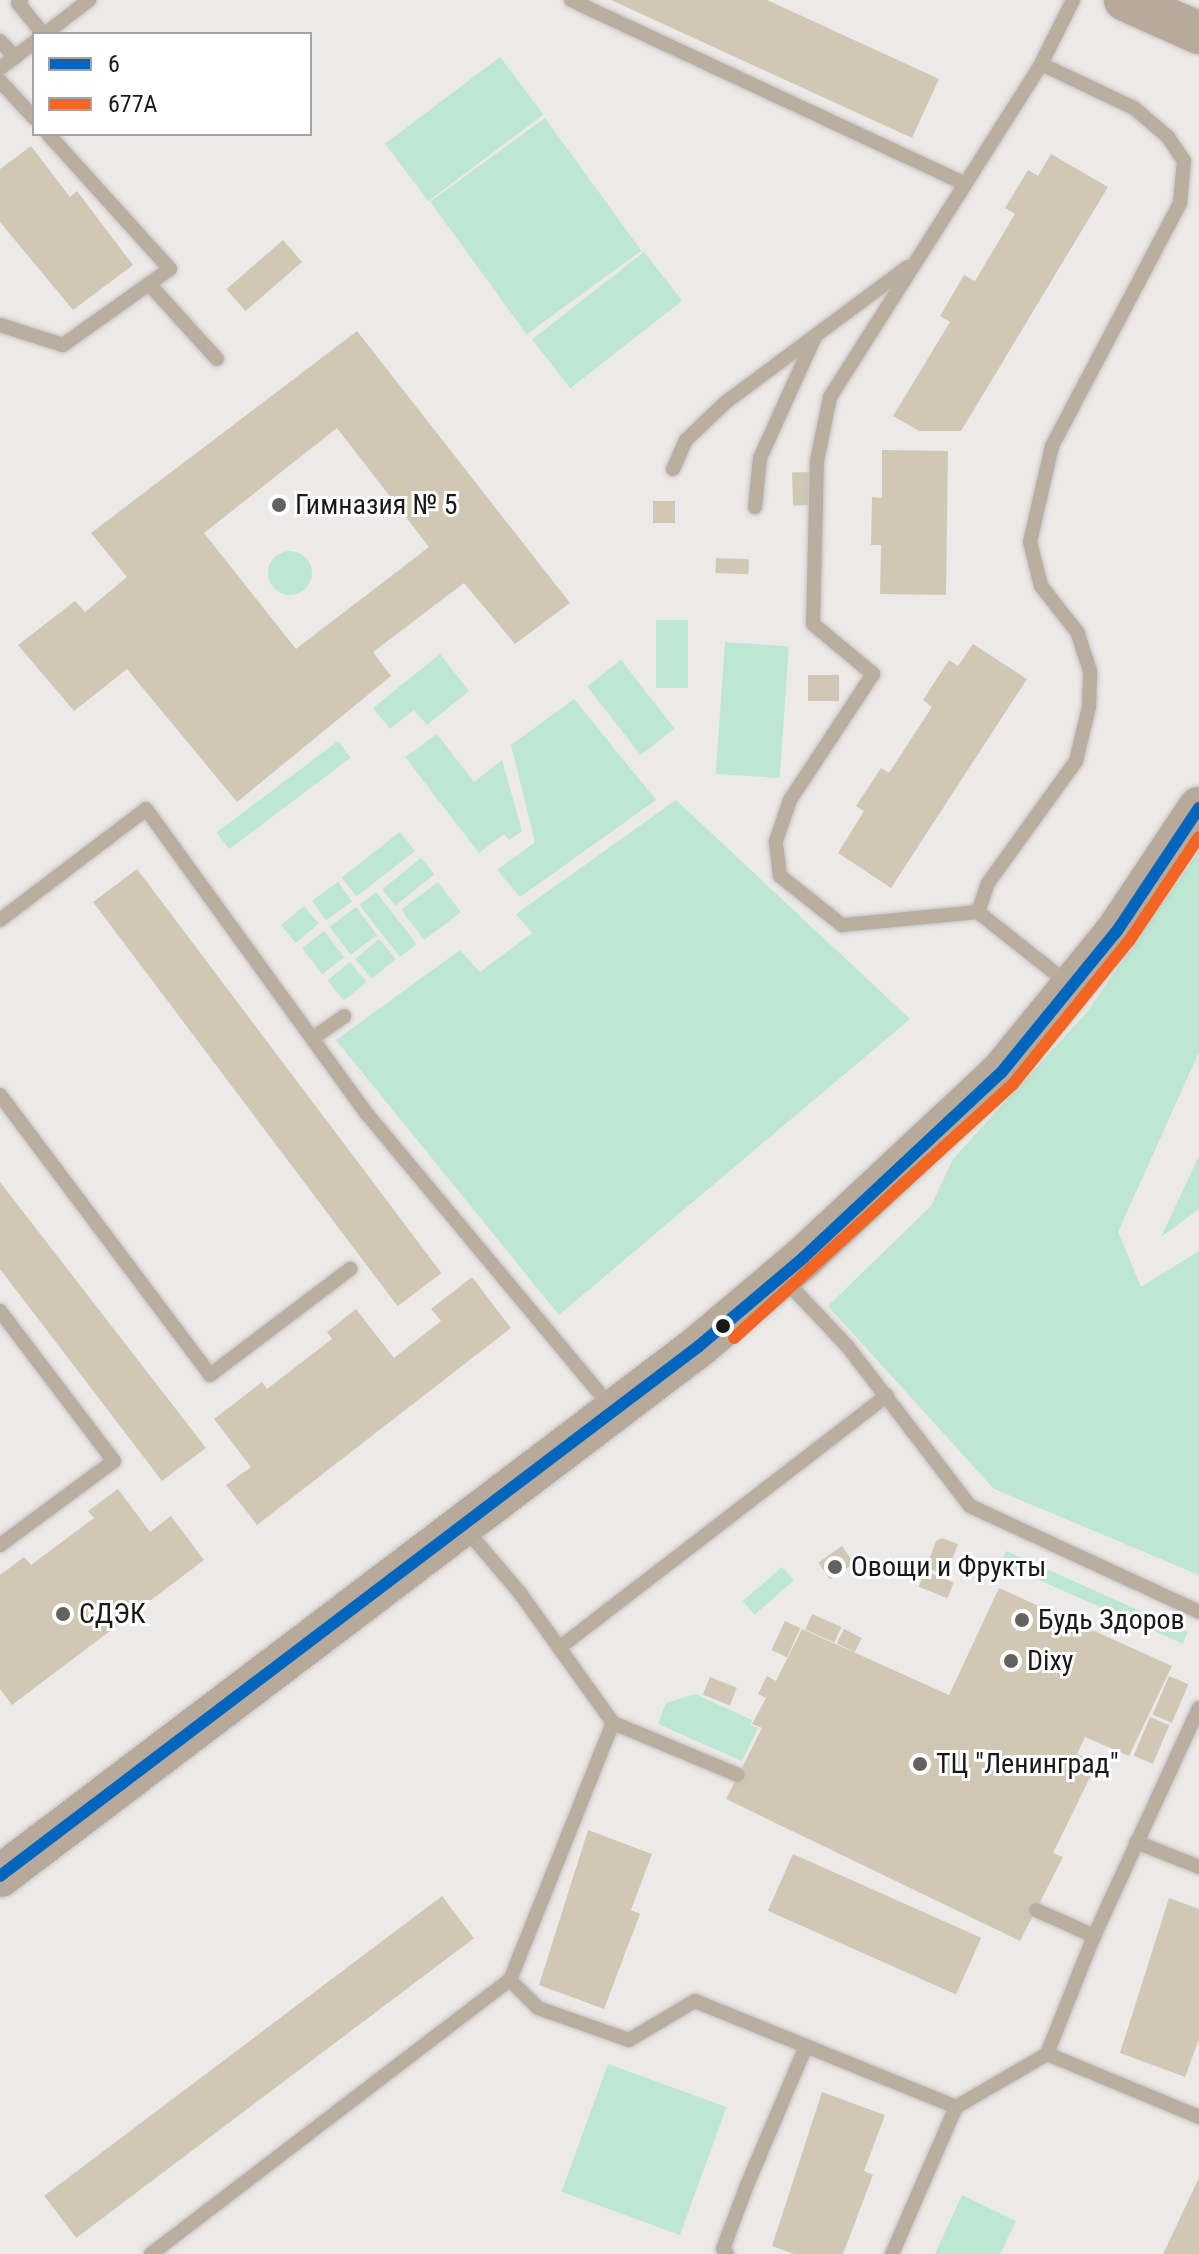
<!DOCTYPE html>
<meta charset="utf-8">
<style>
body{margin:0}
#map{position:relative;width:1199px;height:2254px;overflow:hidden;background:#eceae8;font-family:"Roboto Condensed",sans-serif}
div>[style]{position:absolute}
.green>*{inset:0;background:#bde6d3;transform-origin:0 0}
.round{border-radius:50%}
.building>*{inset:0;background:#d0c7b5;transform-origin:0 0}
.roads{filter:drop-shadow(0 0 2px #c6c4c3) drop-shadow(0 0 2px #c6c4c3)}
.lane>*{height:14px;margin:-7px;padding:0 7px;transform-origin:7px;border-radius:7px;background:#b9ae9f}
.secondary>*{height:42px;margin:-21px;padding:0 21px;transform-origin:21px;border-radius:21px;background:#b7aa9a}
.bus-1>*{height:12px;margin:-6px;padding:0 6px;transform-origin:6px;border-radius:6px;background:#0065bd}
.bus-2>*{height:12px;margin:-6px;padding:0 6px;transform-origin:6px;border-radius:6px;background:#f26522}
.dots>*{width:22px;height:22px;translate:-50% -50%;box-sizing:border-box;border:4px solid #fff;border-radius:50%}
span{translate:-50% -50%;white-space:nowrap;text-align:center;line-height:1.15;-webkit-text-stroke:6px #fff;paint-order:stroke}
.poi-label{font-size:28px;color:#1b1918}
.left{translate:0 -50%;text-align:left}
.legend{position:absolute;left:32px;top:32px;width:280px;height:104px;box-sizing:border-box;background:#fff;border:2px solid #a4a3a3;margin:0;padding:10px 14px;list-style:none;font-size:24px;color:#1b1918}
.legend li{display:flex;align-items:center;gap:16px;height:40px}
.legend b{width:40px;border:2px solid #a4a3a3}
</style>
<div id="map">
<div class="green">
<i style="left:500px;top:57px;width:72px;height:144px;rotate:53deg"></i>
<i style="left:545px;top:118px;width:164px;height:142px;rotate:54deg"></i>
<i style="left:644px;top:252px;width:62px;height:142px;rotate:52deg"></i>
<i class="round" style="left:268px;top:551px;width:44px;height:44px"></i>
<i style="left:656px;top:620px;width:32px;height:68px"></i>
<i style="left:725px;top:642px;width:64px;height:132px;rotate:4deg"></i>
<i style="clip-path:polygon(440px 654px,469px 691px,427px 725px,414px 710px,390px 729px,373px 708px)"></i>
<i style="left:621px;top:660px;width:87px;height:43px;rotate:52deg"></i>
<i style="clip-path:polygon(574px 699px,656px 800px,520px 897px,497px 870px,535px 842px,511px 745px)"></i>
<i style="clip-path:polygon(437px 734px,474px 782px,502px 760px,522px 831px,509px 840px,504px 834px,479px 853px,405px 757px)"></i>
<i style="left:338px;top:741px;width:21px;height:152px;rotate:53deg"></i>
<i style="clip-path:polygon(676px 800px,910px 1019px,559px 1315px,336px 1040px,460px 950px,480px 972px,532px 933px,516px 914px)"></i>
<i style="left:400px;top:832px;width:24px;height:74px;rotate:52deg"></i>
<i style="clip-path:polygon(1199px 851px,1199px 1052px,1118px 1232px,1141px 1287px,1199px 1251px,1199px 1575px,994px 1489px,828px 1306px,931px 1206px,953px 1159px,1087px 1012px)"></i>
<i style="left:421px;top:858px;width:21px;height:50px;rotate:51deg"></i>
<i style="left:338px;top:882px;width:24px;height:32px;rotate:54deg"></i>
<i style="left:438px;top:882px;width:38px;height:46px;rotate:53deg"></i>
<i style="left:376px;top:892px;width:66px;height:21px;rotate:52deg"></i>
<i style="left:304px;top:906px;width:23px;height:30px;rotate:50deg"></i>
<i style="left:356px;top:907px;width:35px;height:33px;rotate:53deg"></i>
<i style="left:324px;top:931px;width:33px;height:28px;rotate:52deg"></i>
<i style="left:379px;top:939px;width:26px;height:31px;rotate:50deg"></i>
<i style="left:350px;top:962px;width:26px;height:29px;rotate:51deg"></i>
<i style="clip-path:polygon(1199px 1156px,1199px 1209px,1161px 1237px)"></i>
<i style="left:1006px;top:1551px;width:199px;height:13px;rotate:24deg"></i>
<i style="left:782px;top:1567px;width:18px;height:52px;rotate:49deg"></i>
<i style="clip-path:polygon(695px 1694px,752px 1720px,750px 1725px,758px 1728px,742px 1761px,658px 1724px,666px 1703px)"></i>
<i style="left:608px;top:2064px;width:126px;height:136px;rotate:20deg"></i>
<i style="clip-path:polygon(962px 2195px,1016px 2221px,1000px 2254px,935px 2254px)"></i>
</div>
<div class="building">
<i style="clip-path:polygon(611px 0,767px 0,939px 79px,912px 138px)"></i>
<i style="clip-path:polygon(31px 146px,70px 197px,77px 191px,133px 265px,73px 310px,0 222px,0 169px)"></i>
<i style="clip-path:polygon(1051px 154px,1108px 187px,961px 431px,919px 431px,893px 416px,950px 322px,940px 316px,964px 275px,975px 281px,1015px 214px,1005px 208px,1028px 170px,1038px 176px)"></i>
<i style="left:283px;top:240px;width:29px;height:75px;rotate:49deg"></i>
<i style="clip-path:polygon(evenodd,357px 331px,570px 603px,515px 644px,464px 583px,373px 652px,391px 676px,237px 802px,127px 669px,74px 711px,18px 645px,75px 601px,85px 612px,127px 577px,91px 533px,357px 331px,337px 428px,429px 547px,296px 649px,204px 533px,337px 428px)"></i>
<i style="clip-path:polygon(882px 450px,948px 451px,946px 595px,880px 594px,881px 545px,871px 545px,872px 497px,882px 498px)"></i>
<i style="left:809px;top:472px;width:33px;height:17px;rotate:88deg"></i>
<i style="left:653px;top:501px;width:22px;height:22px"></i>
<i style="left:716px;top:558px;width:33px;height:15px;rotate:2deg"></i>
<i style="clip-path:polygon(973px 644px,1027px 679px,891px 888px,838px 853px,864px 811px,856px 806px,881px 768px,889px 773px,932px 707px,923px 700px,949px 660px,958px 666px)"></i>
<i style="left:808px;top:675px;width:31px;height:26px"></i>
<i style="left:137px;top:869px;width:506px;height:55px;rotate:53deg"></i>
<i style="clip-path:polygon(0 1182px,206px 1448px,162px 1481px,0 1269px)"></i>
<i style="clip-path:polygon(472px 1277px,511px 1328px,257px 1525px,226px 1485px,251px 1467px,214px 1419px,262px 1382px,267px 1389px,332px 1339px,327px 1332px,356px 1309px,394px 1358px,441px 1321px,431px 1309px)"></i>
<i style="clip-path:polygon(118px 1489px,150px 1532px,171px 1516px,204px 1560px,12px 1705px,0 1689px,0 1575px,24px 1557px,31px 1565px,94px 1518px,88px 1511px)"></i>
<i style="clip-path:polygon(942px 1538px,958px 1544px,946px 1575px,926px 1568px,936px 1541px)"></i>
<i style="left:842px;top:1546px;width:21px;height:29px;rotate:55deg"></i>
<i style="left:925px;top:1571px;width:31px;height:17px;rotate:22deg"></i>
<i style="clip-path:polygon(999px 1588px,1172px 1666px,1129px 1756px,1085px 1737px,1077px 1754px,1097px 1763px,1053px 1853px,1063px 1857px,1020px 1941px,726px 1799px,762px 1728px,752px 1724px,766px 1698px,758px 1694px,767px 1676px,776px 1681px,802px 1629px,949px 1695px)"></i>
<i style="left:812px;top:1614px;width:32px;height:17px;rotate:24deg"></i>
<i style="left:785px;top:1621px;width:17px;height:32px;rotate:25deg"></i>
<i style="left:844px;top:1629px;width:20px;height:16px;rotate:27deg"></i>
<i style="left:1169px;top:1676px;width:21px;height:42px;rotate:23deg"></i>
<i style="left:710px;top:1677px;width:29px;height:19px;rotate:22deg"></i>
<i style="left:1150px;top:1717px;width:21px;height:42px;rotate:23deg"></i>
<i style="clip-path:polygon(588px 1830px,652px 1854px,631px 1910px,640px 1914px,604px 2009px,539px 1985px)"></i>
<i style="left:793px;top:1854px;width:206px;height:62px;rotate:24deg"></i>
<i style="left:442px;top:1896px;width:53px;height:498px;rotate:53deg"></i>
<i style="clip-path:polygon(1169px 1898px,1199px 1909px,1199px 2039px,1185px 2077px,1120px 2053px)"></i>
<i style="clip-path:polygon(822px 2092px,885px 2115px,864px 2171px,873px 2175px,843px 2254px,794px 2254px,772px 2246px)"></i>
<i style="clip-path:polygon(1199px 2178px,1199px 2254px,1163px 2254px)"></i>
</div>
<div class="roads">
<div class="lane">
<i style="left:21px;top:0;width:4px;rotate:135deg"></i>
<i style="left:18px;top:3px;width:40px;rotate:51deg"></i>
<i style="left:571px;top:0;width:435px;rotate:25deg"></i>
<i style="left:45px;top:34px;width:56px;rotate:-37.7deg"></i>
<i style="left:0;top:41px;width:22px;rotate:47deg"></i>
<i style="left:15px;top:57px;width:24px;rotate:-38deg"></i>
<i style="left:0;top:68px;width:19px;rotate:-36deg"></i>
<i style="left:0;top:81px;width:50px;rotate:47.4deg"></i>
<i style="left:149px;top:284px;width:101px;rotate:47.8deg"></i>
<i style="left:0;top:325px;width:66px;rotate:17.6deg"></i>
<i style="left:63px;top:345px;width:131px;rotate:-35.4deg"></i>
<i style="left:170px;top:269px;width:182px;rotate:-132.1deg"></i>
<i style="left:673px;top:469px;width:32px;rotate:-66deg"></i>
<i style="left:686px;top:440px;width:55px;rotate:-43.5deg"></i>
<i style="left:726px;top:402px;width:227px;rotate:-36.6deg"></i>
<i style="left:755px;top:507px;width:49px;rotate:-84.2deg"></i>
<i style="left:760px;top:458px;width:131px;rotate:-65.6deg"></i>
<i style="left:978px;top:912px;width:31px;rotate:-71deg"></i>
<i style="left:988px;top:883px;width:150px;rotate:-54.2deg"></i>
<i style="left:1076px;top:761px;width:56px;rotate:-76.5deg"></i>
<i style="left:1089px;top:707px;width:36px;rotate:-88deg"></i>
<i style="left:1090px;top:671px;width:40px;rotate:-108deg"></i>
<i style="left:1078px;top:633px;width:60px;rotate:-128.2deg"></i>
<i style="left:1041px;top:586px;width:45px;rotate:-104deg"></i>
<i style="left:1030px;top:542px;width:98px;rotate:-77.1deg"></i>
<i style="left:1052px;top:446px;width:275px;rotate:-62.2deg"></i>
<i style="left:1180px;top:203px;width:42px;rotate:-84.6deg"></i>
<i style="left:1184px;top:161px;width:29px;rotate:-124deg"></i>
<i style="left:1168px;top:137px;width:45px;rotate:-139.5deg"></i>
<i style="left:1134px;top:108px;width:103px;rotate:-154.7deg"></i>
<i style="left:0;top:920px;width:183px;rotate:-37.2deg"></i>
<i style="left:146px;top:809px;width:377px;rotate:54.1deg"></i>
<i style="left:367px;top:1114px;width:384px;rotate:50.2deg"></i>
<i style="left:1070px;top:985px;width:117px;rotate:-141.6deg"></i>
<i style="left:978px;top:912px;width:137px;rotate:174.5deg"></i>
<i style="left:842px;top:925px;width:79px;rotate:-141.7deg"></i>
<i style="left:780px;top:876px;width:35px;rotate:-97deg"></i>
<i style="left:776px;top:841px;width:43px;rotate:-71.1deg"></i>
<i style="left:790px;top:800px;width:151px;rotate:-56.6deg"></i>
<i style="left:873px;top:674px;width:78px;rotate:-140.2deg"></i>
<i style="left:813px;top:624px;width:163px;rotate:-88.6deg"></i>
<i style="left:817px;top:461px;width:65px;rotate:-78.5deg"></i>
<i style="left:830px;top:397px;width:394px;rotate:-57.6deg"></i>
<i style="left:1041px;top:64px;width:72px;rotate:-63.4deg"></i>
<i style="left:313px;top:1038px;width:38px;rotate:-35deg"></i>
<i style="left:0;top:1095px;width:350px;rotate:53.1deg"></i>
<i style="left:210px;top:1375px;width:176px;rotate:-37.1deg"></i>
<i style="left:783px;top:1278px;width:95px;rotate:46.7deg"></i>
<i style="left:848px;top:1347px;width:200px;rotate:52.5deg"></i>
<i style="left:970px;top:1506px;width:252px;rotate:24.8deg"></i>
<i style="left:0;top:1311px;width:188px;rotate:52.8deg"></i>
<i style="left:114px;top:1461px;width:142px;rotate:143.6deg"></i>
<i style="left:464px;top:1527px;width:87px;rotate:49.7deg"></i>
<i style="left:520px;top:1593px;width:160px;rotate:54.4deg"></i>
<i style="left:613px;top:1723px;width:135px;rotate:22.6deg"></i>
<i style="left:559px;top:1648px;width:414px;rotate:-37.6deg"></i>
<i style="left:1136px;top:1842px;width:68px;rotate:21.6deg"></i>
<i style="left:1036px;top:1910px;width:64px;rotate:24.1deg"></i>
<i style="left:510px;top:1980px;width:40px;rotate:45deg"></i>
<i style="left:538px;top:2008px;width:96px;rotate:19.4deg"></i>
<i style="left:629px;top:2040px;width:77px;rotate:-30.6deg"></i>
<i style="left:695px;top:2001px;width:282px;rotate:22.1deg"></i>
<i style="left:956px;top:2107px;width:105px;rotate:-30.2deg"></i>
<i style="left:1047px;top:2054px;width:127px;rotate:-68.3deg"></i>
<i style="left:1094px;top:1936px;width:251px;rotate:-65.3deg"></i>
<i style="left:1047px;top:2054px;width:165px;rotate:22.5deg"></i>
<i style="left:151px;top:2254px;width:452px;rotate:-37.4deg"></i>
<i style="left:510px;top:1980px;width:277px;rotate:-68.2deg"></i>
<i style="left:727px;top:2254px;width:6px;rotate:-129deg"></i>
<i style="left:723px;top:2249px;width:68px;rotate:-69.4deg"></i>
<i style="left:747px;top:2185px;width:151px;rotate:-67deg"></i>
<i style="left:892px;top:2254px;width:160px;rotate:-66.5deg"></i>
</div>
<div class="secondary">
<i style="left:1125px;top:0;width:81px;rotate:24deg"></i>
<i style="left:0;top:1876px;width:877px;rotate:-37.17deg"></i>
<i style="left:699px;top:1346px;width:136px;rotate:-40.2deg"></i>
<i style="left:803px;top:1258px;width:271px;rotate:-43.1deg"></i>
<i style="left:1001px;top:1073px;width:183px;rotate:-50.8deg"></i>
<i style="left:1117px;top:931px;width:148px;rotate:-56.3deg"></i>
</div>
</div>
<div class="bus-1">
<i style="left:0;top:1876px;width:877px;rotate:-37.17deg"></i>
<i style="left:699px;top:1346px;width:136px;rotate:-40.2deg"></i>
<i style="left:803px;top:1258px;width:271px;rotate:-43.1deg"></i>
<i style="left:1001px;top:1073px;width:183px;rotate:-50.8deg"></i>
<i style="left:1117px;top:931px;width:148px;rotate:-56.3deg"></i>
</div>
<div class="bus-2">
<i style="left:734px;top:1338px;width:377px;rotate:-42.3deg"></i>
<i style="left:1013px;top:1084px;width:184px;rotate:-51deg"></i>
<i style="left:1129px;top:941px;width:125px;rotate:-56.1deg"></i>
</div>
<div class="dots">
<i style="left:279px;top:505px;background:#646261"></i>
<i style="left:723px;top:1326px;background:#1b1918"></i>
<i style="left:835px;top:1567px;background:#646261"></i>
<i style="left:63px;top:1614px;background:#646261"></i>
<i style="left:1022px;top:1620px;background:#646261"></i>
<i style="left:1011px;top:1661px;background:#646261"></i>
<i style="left:920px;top:1764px;background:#646261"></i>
</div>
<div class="poi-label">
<span class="left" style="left:295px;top:505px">Гимназия № 5</span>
<span class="left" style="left:851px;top:1567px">Овощи и Фрукты</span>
<span class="left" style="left:79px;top:1614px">СДЭК</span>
<span class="left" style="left:1038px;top:1620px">Будь Здоров</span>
<span class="left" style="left:1027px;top:1661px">Dixy</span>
<span class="left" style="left:936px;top:1764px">ТЦ "Ленинград"</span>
</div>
<ul class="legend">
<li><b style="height:10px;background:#0065bd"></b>6</li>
<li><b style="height:10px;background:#f26522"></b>677А</li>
</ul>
</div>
